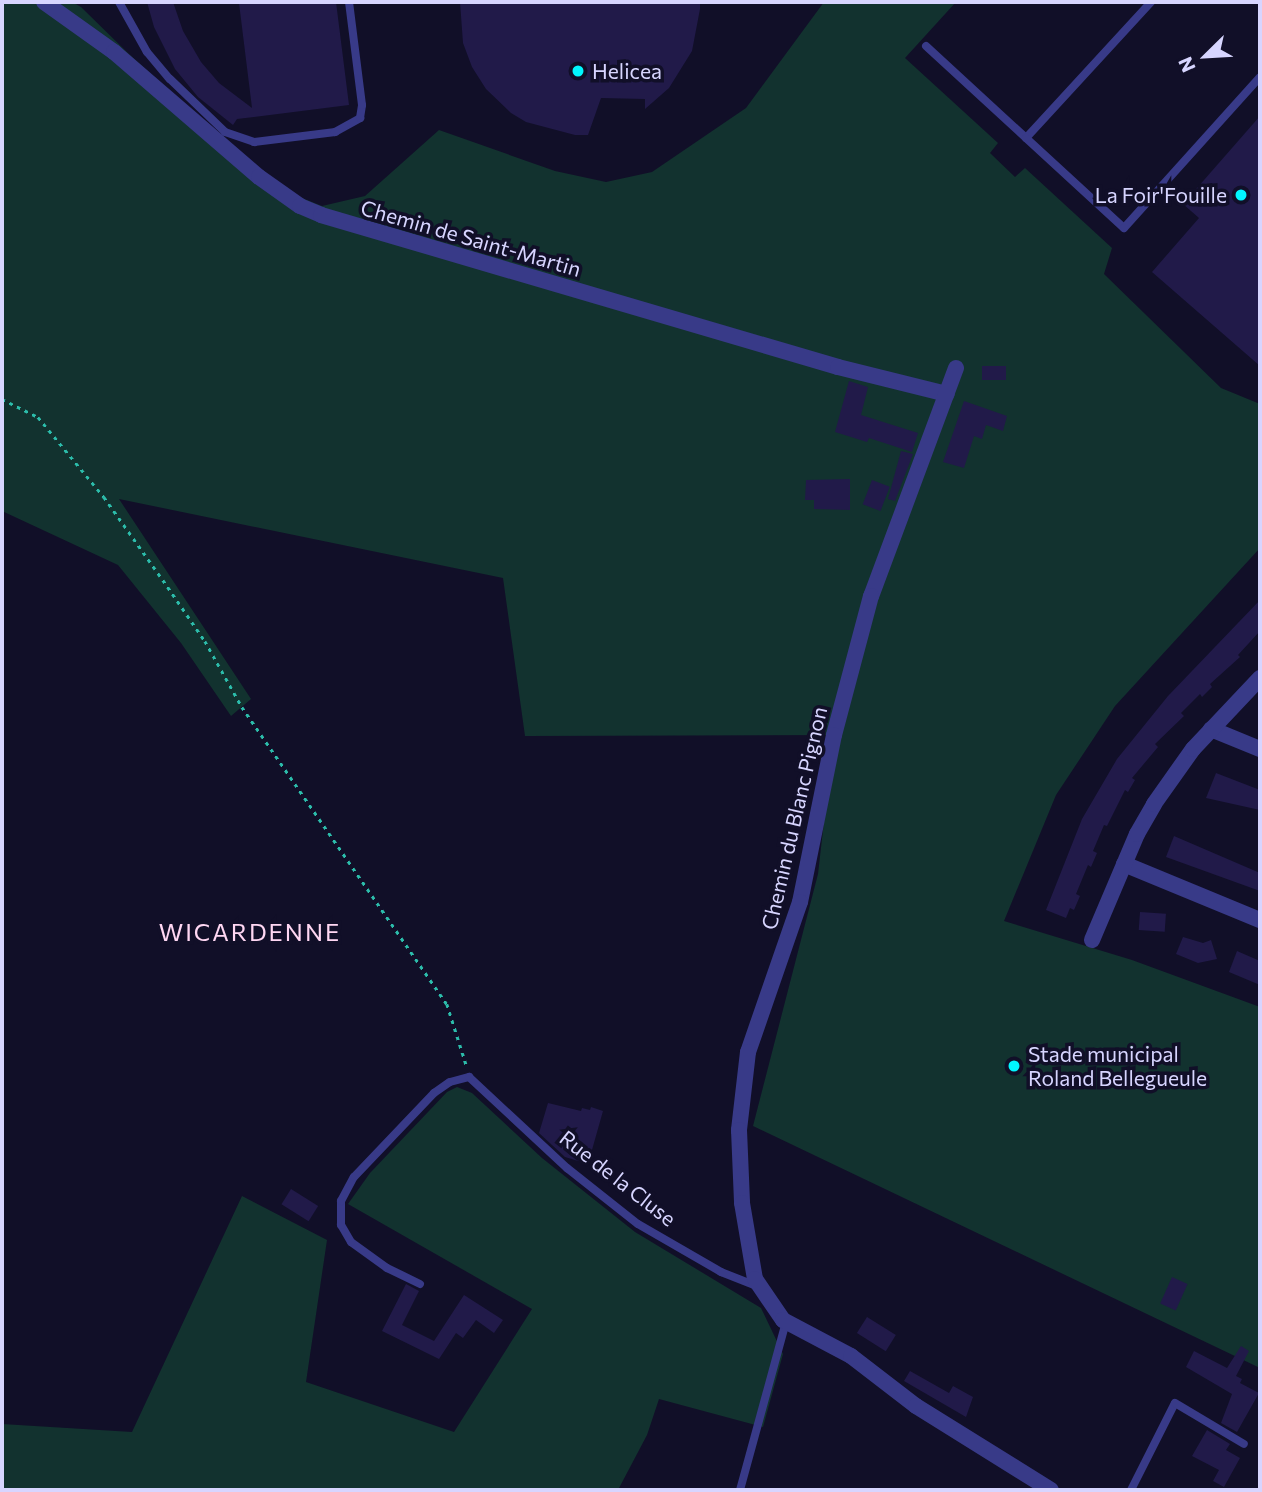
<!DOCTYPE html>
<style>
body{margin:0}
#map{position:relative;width:1262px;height:1492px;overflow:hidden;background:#110f28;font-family:Commissioner,sans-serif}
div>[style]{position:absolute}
.green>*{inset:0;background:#12322f}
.building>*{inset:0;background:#211a49;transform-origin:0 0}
.path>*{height:2.5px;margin-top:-1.25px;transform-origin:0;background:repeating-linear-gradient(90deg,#2cbdab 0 3.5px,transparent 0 8.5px)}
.lane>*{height:8px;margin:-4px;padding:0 4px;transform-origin:4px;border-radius:4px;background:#383a88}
.street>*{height:16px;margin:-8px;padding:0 8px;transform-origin:8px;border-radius:8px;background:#383a88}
.dots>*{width:19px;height:19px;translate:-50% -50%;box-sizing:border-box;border:4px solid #110f28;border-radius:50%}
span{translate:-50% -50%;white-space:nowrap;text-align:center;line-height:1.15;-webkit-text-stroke:7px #110f28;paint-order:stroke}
.poi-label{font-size:21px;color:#d7d5ff}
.left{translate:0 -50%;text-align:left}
.right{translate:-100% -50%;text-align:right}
.street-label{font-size:21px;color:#d7d5ff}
.quarter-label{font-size:24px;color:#ffd7f3;letter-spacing:2px}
.frame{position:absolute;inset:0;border:4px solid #d7d5ff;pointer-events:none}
.north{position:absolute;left:1171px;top:21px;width:70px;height:70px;-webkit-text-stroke:5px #110f28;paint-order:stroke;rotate:246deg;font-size:19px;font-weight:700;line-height:28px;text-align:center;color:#d7d5ff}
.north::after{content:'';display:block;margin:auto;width:24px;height:32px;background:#d7d5ff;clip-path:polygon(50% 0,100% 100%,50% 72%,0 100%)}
</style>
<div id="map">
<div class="green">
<i style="clip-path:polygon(2px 2px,72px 2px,81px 7px,130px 55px,249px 162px,297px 196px,322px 206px,365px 196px,439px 130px,555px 171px,606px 182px,652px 172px,746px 108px,824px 2px,956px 2px,905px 58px,998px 143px,990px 153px,1015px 177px,1025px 168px,1112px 248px,1104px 274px,1221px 388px,1260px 404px,1260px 548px,1115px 706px,1056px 795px,1004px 921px,1132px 960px,1260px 1007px,1260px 1368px,753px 1126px,818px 874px,828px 786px,839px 735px,525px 736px,503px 578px,119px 499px,251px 699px,231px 716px,181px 643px,118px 565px,2px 511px)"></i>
<i style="clip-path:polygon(457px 1087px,472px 1093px,542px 1158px,635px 1232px,761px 1308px,783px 1354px,763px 1427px,659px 1399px,647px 1435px,618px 1490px,2px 1490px,2px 1424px,132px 1432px,242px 1196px,327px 1240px,306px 1382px,454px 1432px,532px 1309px,348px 1204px,370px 1173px,447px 1092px)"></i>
</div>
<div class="building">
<i style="clip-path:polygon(147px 2px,173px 2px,183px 31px,201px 62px,219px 83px,252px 108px,239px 3px,336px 2px,349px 105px,237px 119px,233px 125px,198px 97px,175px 69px,154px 27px)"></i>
<i style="clip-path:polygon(460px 2px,700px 2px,700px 9px,692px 51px,669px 88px,645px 109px,645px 99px,601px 98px,588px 135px,575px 135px,526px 122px,511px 113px,486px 89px,472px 67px,463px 43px)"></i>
<i style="clip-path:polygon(1260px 116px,1260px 366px,1152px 272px,1199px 218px,1183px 204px)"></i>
<i style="left:982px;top:366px;width:24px;height:14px"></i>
<i style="clip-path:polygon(849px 381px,868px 387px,861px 415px,918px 433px,912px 452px,869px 438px,867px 442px,835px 432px)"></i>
<i style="clip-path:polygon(964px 401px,1007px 416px,1003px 431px,986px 425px,982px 439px,974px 436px,964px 468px,943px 462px)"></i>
<i style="clip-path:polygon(901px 451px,913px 454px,895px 501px,888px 499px)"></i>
<i style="clip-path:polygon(850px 479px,850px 510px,814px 509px,814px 500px,805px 500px,806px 480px)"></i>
<i style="left:872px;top:480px;width:19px;height:26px;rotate:21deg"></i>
<i style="clip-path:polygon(1260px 600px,1260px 631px,1238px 655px,1240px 657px,1210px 684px,1212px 687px,1202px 697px,1200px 694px,1181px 713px,1184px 716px,1155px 744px,1158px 747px,1132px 778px,1135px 780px,1128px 792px,1125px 790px,1107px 826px,1104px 825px,1093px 851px,1097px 853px,1091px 867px,1088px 865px,1076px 894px,1080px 896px,1074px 910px,1070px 908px,1066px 918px,1046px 910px,1082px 819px,1117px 759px,1168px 696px)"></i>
<i style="clip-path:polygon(1216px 773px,1260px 790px,1260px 810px,1206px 798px)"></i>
<i style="clip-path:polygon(1174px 836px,1260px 873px,1260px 891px,1166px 857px)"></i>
<i style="left:1140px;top:912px;width:26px;height:18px;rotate:4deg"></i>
<i style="clip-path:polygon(1183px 937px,1203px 943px,1211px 940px,1217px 959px,1198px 963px,1176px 954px)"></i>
<i style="clip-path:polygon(1237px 951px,1260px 961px,1260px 985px,1229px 972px)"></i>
<i style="clip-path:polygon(548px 1103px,581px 1111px,582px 1108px,590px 1110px,591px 1107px,603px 1111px,588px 1164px,565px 1157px,539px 1133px)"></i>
<i style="left:291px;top:1189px;width:32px;height:18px;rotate:32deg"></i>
<i style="left:1172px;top:1277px;width:17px;height:29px;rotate:24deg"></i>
<i style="clip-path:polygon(406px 1284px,419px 1291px,402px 1325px,434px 1341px,464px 1295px,503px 1320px,494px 1333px,476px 1320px,463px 1338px,456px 1333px,439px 1359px,382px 1331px)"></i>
<i style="left:867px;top:1317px;width:34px;height:19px;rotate:32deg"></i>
<i style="clip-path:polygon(1241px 1346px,1249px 1351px,1236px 1376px,1242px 1379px,1240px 1383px,1259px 1393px,1237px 1432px,1221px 1423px,1232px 1394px,1186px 1367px,1194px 1351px,1227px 1368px)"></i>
<i style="clip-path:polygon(910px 1371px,949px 1393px,953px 1386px,973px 1397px,966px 1417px,904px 1381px)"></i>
<i style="clip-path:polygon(1207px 1430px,1230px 1444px,1226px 1450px,1240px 1458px,1224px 1487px,1213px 1481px,1219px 1470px,1192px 1456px)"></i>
</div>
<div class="path">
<i style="left:2px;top:399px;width:40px;rotate:26.6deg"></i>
<i style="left:38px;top:417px;width:104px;rotate:50.5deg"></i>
<i style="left:104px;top:497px;width:102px;rotate:54.6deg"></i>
<i style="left:163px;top:580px;width:74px;rotate:55.5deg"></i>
<i style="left:205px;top:641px;width:76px;rotate:60.7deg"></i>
<i style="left:242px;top:707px;width:361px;rotate:55.4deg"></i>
<i style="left:447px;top:1004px;width:66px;rotate:72.4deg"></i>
</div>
<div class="lane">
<i style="left:119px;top:2px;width:57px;rotate:60.8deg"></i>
<i style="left:147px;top:52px;width:35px;rotate:50deg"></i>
<i style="left:170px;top:79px;width:76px;rotate:43.9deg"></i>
<i style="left:225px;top:132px;width:31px;rotate:19deg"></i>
<i style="left:254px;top:142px;width:82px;rotate:-7deg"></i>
<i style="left:335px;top:132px;width:29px;rotate:-29deg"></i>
<i style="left:360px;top:118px;width:13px;rotate:-81deg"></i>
<i style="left:362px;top:105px;width:104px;rotate:-97.2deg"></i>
<i style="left:926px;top:46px;width:136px;rotate:42.6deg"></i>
<i style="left:1026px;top:138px;width:185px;rotate:-47.4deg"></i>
<i style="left:1026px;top:138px;width:133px;rotate:42.6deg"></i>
<i style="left:1124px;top:228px;width:203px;rotate:-48deg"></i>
<i style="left:420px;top:1284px;width:37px;rotate:-154deg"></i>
<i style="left:387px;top:1268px;width:44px;rotate:-144.2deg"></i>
<i style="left:351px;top:1242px;width:20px;rotate:-120deg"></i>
<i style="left:341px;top:1225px;width:24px;rotate:-90deg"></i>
<i style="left:341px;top:1201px;width:27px;rotate:-62deg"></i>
<i style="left:354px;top:1177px;width:116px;rotate:-46.4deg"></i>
<i style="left:434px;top:1093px;width:19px;rotate:-35deg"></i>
<i style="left:450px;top:1082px;width:20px;rotate:-15deg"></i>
<i style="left:469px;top:1077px;width:134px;rotate:42.9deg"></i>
<i style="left:567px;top:1168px;width:90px;rotate:38.3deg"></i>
<i style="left:638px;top:1224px;width:96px;rotate:30deg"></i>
<i style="left:721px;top:1272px;width:41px;rotate:21.5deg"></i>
<i style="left:740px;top:1490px;width:174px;rotate:-74.7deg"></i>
<i style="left:1131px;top:1490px;width:97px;rotate:-63.2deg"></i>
<i style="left:1175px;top:1403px;width:80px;rotate:30.7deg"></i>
</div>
<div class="street">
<i style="left:44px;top:2px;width:86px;rotate:35.5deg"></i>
<i style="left:114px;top:52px;width:191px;rotate:40.8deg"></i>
<i style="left:259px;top:177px;width:50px;rotate:35.3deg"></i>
<i style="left:300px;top:206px;width:23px;rotate:23deg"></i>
<i style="left:321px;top:215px;width:539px;rotate:16.38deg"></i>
<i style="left:838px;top:367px;width:112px;rotate:13.9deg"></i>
<i style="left:956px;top:368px;width:243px;rotate:110.4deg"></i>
<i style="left:871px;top:596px;width:144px;rotate:104.9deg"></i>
<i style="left:834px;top:735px;width:170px;rotate:101.5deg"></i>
<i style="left:800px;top:902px;width:159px;rotate:109.1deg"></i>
<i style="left:748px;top:1052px;width:79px;rotate:96.6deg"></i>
<i style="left:739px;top:1130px;width:73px;rotate:87.6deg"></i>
<i style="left:742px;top:1203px;width:77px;rotate:80.3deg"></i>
<i style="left:755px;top:1279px;width:50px;rotate:55.7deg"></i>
<i style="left:783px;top:1320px;width:77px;rotate:27.9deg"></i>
<i style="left:851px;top:1356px;width:82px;rotate:37.6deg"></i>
<i style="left:916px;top:1406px;width:159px;rotate:31.9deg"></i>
<i style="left:1211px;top:729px;width:53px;rotate:22.2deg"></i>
<i style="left:1124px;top:864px;width:147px;rotate:22.4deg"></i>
<i style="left:1092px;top:940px;width:115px;rotate:-67deg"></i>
<i style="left:1137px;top:834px;width:34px;rotate:-60deg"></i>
<i style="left:1154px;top:804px;width:67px;rotate:-54.7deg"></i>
<i style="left:1193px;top:749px;width:98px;rotate:-46.7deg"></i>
</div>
<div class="dots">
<i style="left:578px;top:71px;background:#01f6ff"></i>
<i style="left:1241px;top:195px;background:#01f6ff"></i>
<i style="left:1014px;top:1066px;background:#01f6ff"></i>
</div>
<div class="poi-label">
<span class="left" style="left:592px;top:71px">Helicea</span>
<span class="right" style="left:1227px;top:195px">La Foir'Fouille</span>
<span class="left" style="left:1028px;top:1066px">Stade municipal<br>Roland Bellegueule</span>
</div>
<div class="street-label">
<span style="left:471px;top:238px;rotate:16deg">Chemin de Saint-Martin</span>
<span style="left:794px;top:818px;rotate:-77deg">Chemin du Blanc Pignon</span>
<span style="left:618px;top:1178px;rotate:38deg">Rue de la Cluse</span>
</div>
<div class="quarter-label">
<span style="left:250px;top:932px">WICARDENNE</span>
</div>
<div class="frame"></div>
<div class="north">N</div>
</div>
